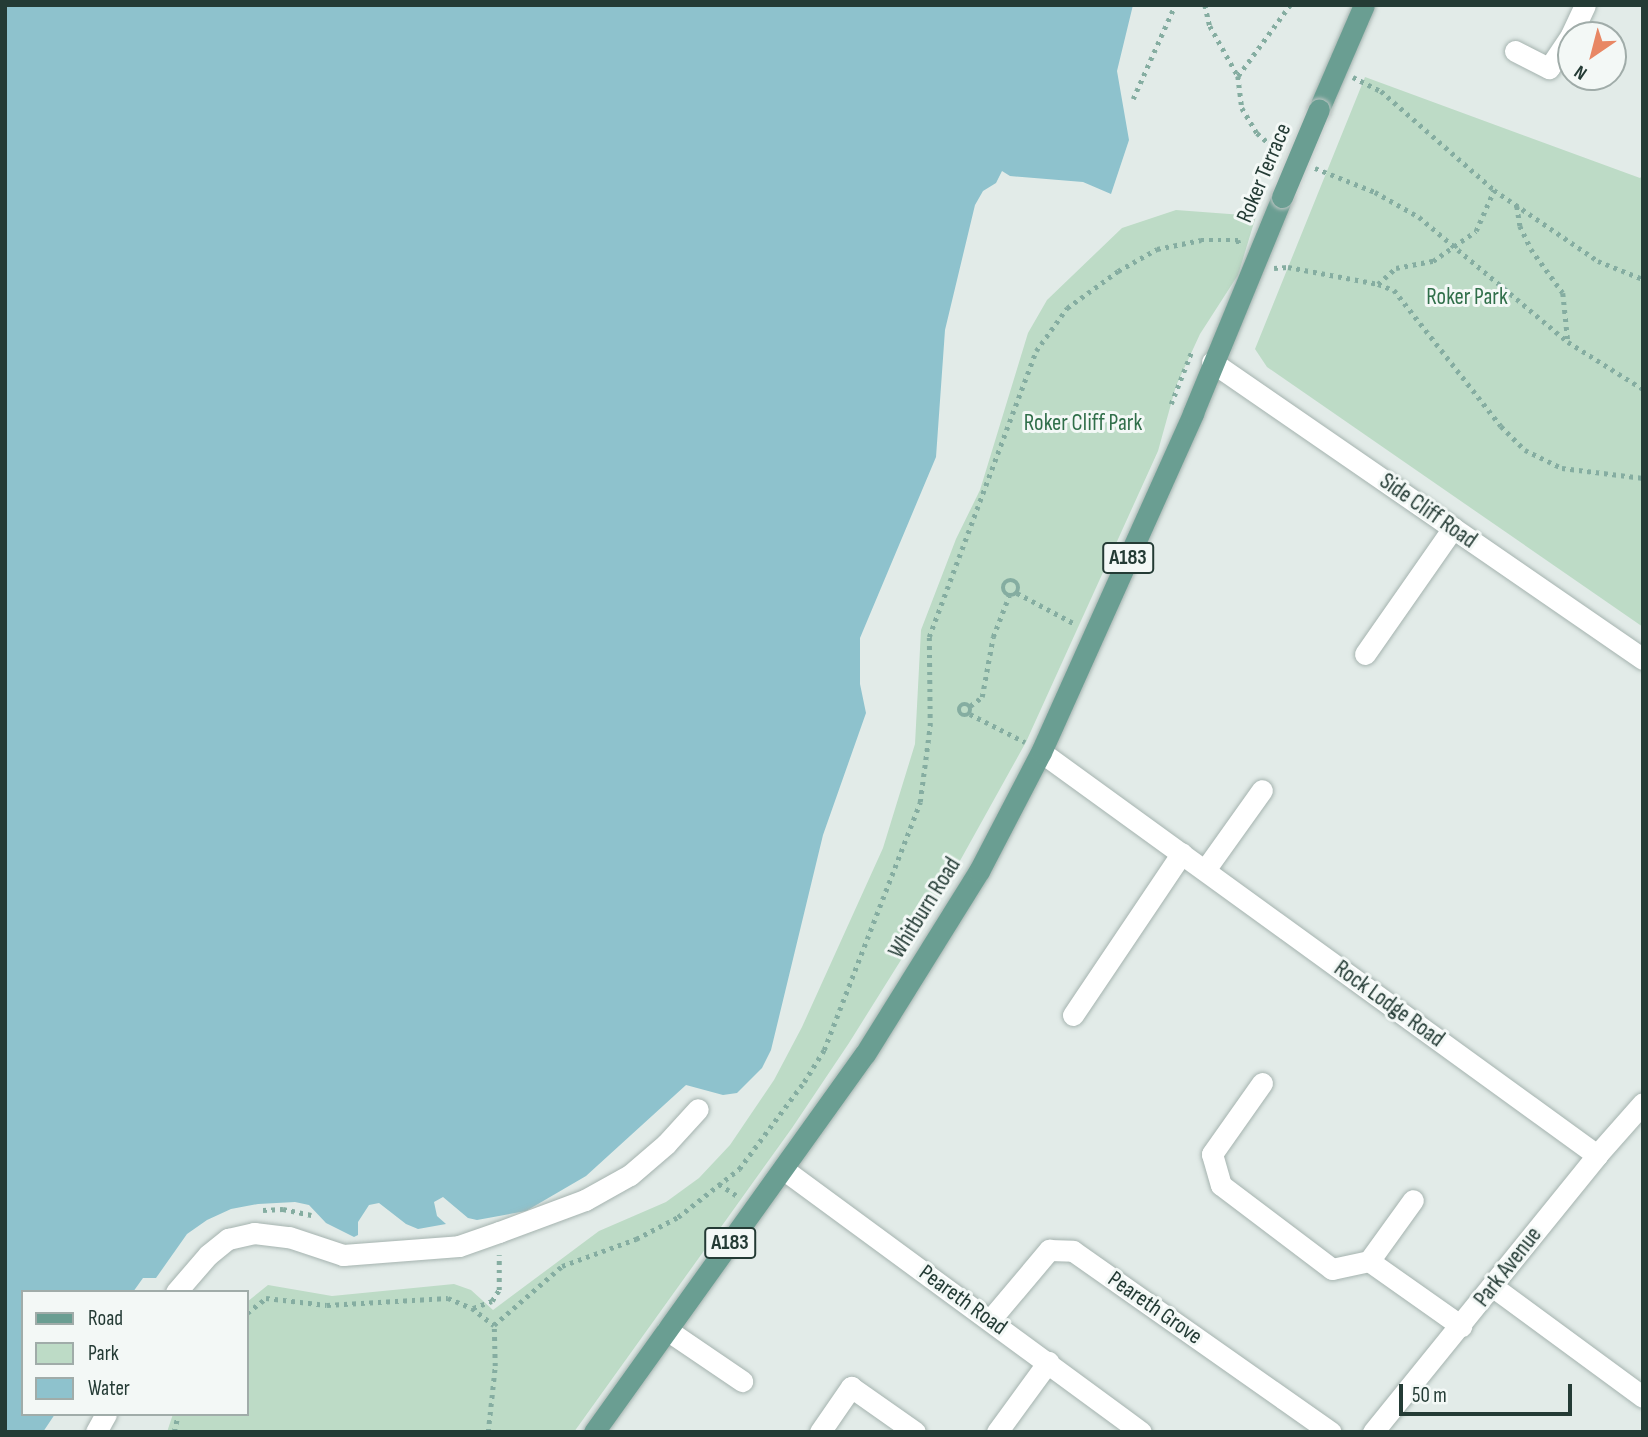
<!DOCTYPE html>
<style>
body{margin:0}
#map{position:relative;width:1648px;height:1437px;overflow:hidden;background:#e2ebe8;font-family:"Sofia Sans Condensed",sans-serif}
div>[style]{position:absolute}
.green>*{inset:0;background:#bddbc6}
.water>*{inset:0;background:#8ec2cd}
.path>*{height:4.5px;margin-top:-2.25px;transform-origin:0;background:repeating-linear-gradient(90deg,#85ada1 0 3.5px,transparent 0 8.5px)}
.path>.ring{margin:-2.25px;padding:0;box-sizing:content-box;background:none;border:4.5px solid #85ada1;border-radius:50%}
.roads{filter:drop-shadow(0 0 2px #a5b3af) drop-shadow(0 0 2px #a5b3af)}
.minor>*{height:21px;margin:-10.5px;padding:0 10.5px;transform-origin:10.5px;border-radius:10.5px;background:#fff}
.major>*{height:21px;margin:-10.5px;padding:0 10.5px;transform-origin:10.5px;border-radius:10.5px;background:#6a9e92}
.path-bridge>*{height:4.5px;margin-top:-2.25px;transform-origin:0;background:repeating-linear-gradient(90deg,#85ada1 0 3.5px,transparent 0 8.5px)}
.bridges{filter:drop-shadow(0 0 2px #c2c8c6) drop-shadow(0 0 2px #c2c8c6)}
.major-bridge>*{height:21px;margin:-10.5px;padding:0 10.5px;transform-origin:10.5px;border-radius:10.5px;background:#6a9e92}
span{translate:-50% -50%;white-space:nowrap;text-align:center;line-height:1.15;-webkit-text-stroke:6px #f3f8f6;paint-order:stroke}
.shield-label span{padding:2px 5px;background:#f3f8f6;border:2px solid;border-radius:5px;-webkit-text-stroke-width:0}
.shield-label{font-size:21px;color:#243b35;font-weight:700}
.street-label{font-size:23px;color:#243b35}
.park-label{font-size:23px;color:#306f4a}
.frame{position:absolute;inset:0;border:7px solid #243b35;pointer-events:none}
.legend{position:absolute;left:21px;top:1290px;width:228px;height:126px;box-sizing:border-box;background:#f3f8f6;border:2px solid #a0aca9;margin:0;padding:9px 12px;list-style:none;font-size:21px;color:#243b35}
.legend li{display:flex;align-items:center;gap:14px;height:35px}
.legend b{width:35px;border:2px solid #a0aca9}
.north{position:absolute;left:1557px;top:21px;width:70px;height:70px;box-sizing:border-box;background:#f3f8f6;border:2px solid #a0aca9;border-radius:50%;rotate:215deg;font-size:19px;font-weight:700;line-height:28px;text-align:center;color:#243b35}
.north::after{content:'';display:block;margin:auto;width:24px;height:32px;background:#e88764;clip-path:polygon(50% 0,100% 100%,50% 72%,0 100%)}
.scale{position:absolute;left:1399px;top:1384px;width:173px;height:32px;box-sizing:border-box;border:4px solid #243b35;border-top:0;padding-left:9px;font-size:21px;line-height:24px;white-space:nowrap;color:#243b35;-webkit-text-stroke:5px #f3f8f6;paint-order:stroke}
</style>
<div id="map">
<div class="green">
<i style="clip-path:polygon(1365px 77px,1640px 178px,1643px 175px,1643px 627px,1267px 367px,1255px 349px)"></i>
<i style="clip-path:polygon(1176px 210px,1256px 216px,1238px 275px,1200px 334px,1176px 386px,1158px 451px,1026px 742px,936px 904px,849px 1043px,792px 1128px,574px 1432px,167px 1432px,173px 1414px,247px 1414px,247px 1302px,268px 1285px,332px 1296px,454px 1284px,471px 1290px,493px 1310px,599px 1231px,666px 1202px,699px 1178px,730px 1145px,774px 1080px,802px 1027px,883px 848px,915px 744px,921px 630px,956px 539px,980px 490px,1028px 333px,1047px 300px,1122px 228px)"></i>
</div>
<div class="water">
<i style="clip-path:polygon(5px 5px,1133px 5px,1117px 71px,1129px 140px,1111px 194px,1083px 182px,1010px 176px,1002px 171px,996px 183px,983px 191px,975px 205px,945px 330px,936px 457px,860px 638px,860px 684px,866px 713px,823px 835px,771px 1050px,762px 1068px,737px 1093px,723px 1095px,686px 1085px,586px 1176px,526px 1211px,477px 1220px,468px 1218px,443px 1197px,434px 1202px,437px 1216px,446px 1224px,418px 1229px,406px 1224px,379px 1203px,369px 1205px,358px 1222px,358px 1235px,354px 1237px,326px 1223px,309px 1205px,295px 1202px,258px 1204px,231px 1209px,207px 1220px,187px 1234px,156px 1278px,143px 1278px,133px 1292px,23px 1292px,23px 1414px,55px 1414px,43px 1432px,5px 1432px)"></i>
</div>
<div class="path">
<i style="left:1205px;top:5px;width:22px;rotate:77deg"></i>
<i style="left:1210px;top:26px;width:57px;rotate:60.8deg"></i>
<i style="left:1238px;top:76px;width:32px;rotate:83deg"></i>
<i style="left:1242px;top:108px;width:29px;rotate:59deg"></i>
<i style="left:1257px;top:133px;width:28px;rotate:41deg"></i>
<i style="left:1238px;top:76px;width:88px;rotate:-53.8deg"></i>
<i style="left:1353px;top:77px;width:31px;rotate:27deg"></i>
<i style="left:1381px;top:91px;width:150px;rotate:41.2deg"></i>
<i style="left:1494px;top:190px;width:126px;rotate:34.3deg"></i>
<i style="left:1598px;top:261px;width:48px;rotate:21.8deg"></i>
<i style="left:1133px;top:99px;width:103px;rotate:-65.9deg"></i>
<i style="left:1315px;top:168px;width:65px;rotate:21.8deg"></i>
<i style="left:1375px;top:192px;width:51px;rotate:29.6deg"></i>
<i style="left:1419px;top:217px;width:194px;rotate:40deg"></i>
<i style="left:1568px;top:342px;width:89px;rotate:32.1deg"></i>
<i style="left:1517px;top:206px;width:20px;rotate:81deg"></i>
<i style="left:1520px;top:226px;width:25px;rotate:64deg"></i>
<i style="left:1531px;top:249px;width:54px;rotate:54deg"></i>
<i style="left:1563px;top:293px;width:48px;rotate:84.1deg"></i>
<i style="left:1476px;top:231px;width:45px;rotate:-66.3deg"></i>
<i style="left:1274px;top:268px;width:14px;rotate:-4deg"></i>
<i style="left:1288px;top:267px;width:92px;rotate:10.7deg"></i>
<i style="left:1378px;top:284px;width:17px;rotate:21deg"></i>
<i style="left:1394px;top:290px;width:173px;rotate:51.8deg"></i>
<i style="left:1501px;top:426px;width:34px;rotate:45deg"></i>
<i style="left:1525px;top:450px;width:41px;rotate:25.9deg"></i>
<i style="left:1562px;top:468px;width:82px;rotate:7deg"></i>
<i style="left:1378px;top:284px;width:24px;rotate:-42deg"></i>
<i style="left:1396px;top:268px;width:38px;rotate:-11deg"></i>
<i style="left:1171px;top:404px;width:55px;rotate:-68.6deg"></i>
<i class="ring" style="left:1003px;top:580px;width:11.5px;height:11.5px"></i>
<i style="left:1017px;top:593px;width:66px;rotate:28.1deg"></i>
<i class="ring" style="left:959px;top:704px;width:7.5px;height:7.5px"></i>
<i style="left:970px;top:706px;width:15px;rotate:-37deg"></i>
<i style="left:982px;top:697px;width:61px;rotate:-79.6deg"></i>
<i style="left:993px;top:637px;width:44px;rotate:-68.7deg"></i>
<i style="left:970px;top:714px;width:62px;rotate:27deg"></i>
<i style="left:719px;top:1184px;width:24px;rotate:33deg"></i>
<i style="left:263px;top:1210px;width:20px;rotate:-3deg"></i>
<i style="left:283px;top:1209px;width:29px;rotate:12deg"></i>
<i style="left:473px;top:1308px;width:20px;rotate:-20deg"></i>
<i style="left:492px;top:1301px;width:13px;rotate:-58deg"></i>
<i style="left:499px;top:1290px;width:35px;rotate:-90deg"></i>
<i style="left:247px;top:1313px;width:24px;rotate:-38deg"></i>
<i style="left:266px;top:1298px;width:61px;rotate:6.5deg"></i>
<i style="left:327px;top:1305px;width:121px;rotate:-3.3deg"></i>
<i style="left:448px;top:1298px;width:26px;rotate:23deg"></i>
<i style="left:472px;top:1308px;width:28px;rotate:38deg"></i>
<i style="left:494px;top:1325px;width:90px;rotate:-40.9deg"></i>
<i style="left:562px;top:1266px;width:79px;rotate:-20deg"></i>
<i style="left:636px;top:1239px;width:47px;rotate:-27.6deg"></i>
<i style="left:678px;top:1217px;width:78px;rotate:-38.2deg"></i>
<i style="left:739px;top:1169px;width:109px;rotate:-53.2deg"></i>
<i style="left:804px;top:1082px;width:38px;rotate:-58deg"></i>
<i style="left:824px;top:1050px;width:266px;rotate:-68.8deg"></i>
<i style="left:920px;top:802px;width:77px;rotate:-82.5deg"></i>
<i style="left:930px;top:726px;width:89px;rotate:-90.6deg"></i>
<i style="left:929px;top:637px;width:305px;rotate:-69.5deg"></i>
<i style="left:1036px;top:351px;width:53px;rotate:-54.2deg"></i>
<i style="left:1067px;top:308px;width:63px;rotate:-36deg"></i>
<i style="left:1118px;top:271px;width:45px;rotate:-29.4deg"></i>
<i style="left:1157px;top:249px;width:45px;rotate:-11.6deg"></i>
<i style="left:1201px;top:240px;width:37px"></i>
<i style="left:1238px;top:240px;width:4px;rotate:76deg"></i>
<i style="left:174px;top:1432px;width:18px;rotate:-77deg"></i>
<i style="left:488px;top:1432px;width:66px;rotate:-83.9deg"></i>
<i style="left:495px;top:1366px;width:41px;rotate:-91.4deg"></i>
</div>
<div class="roads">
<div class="minor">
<i style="left:1571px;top:35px;width:33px;rotate:-65deg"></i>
<i style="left:1515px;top:51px;width:38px;rotate:27deg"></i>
<i style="left:1549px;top:68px;width:40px;rotate:-56deg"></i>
<i style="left:1212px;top:362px;width:523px;rotate:34.57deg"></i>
<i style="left:1365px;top:654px;width:154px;rotate:-55.1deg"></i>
<i style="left:1041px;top:752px;width:687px;rotate:35.94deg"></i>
<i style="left:1205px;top:870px;width:98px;rotate:-54.5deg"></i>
<i style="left:1073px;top:1015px;width:195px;rotate:-56.1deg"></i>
<i style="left:1262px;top:1083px;width:87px;rotate:125.2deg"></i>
<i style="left:1212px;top:1154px;width:32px;rotate:74deg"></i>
<i style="left:1221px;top:1185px;width:139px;rotate:37.1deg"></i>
<i style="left:1332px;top:1269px;width:38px;rotate:-12deg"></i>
<i style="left:1369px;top:1261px;width:113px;rotate:35.2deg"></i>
<i style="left:783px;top:1169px;width:444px;rotate:36.3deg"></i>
<i style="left:1369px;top:1261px;width:75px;rotate:-54.2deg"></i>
<i style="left:1492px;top:1286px;width:187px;rotate:36.3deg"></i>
<i style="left:176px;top:1292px;width:49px;rotate:-49.1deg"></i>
<i style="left:208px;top:1255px;width:26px;rotate:-39deg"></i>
<i style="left:228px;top:1239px;width:27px;rotate:-13deg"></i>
<i style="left:254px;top:1233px;width:35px;rotate:7deg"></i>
<i style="left:289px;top:1237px;width:57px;rotate:18.4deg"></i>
<i style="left:343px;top:1255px;width:116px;rotate:-4.4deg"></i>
<i style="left:459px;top:1246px;width:42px;rotate:-19.3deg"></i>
<i style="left:499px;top:1232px;width:92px;rotate:-20.4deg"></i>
<i style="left:585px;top:1200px;width:51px;rotate:-29.1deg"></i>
<i style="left:630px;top:1175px;width:48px;rotate:-40.7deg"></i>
<i style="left:666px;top:1144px;width:47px;rotate:-47.6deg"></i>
<i style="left:990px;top:1320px;width:92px;rotate:-49.9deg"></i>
<i style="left:1049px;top:1250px;width:24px;rotate:2deg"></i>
<i style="left:1073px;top:1251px;width:315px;rotate:35.1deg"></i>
<i style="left:667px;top:1330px;width:91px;rotate:34.2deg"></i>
<i style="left:96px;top:1432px;width:21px;rotate:-61deg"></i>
<i style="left:820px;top:1432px;width:55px;rotate:-55.4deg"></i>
<i style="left:851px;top:1387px;width:78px;rotate:35.1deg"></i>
<i style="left:997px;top:1432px;width:87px;rotate:-53.9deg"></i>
<i style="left:1373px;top:1432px;width:356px;rotate:-51deg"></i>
<i style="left:1597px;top:1155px;width:69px;rotate:-48.5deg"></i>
</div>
<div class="major">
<i style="left:1319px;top:109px;width:113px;rotate:-66.6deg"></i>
<i style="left:594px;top:1432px;width:465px;rotate:-54.4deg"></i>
<i style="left:865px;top:1054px;width:216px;rotate:-58.1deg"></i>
<i style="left:979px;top:871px;width:134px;rotate:-62.5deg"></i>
<i style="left:1041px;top:752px;width:372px;rotate:-65.8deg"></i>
<i style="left:1193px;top:413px;width:234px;rotate:-67.6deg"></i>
</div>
</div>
<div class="path-bridge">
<i style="left:1433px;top:261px;width:52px;rotate:-34.9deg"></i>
</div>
<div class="bridges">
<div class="major-bridge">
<i style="left:1282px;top:197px;width:95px;rotate:-67.2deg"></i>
</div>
</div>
<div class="shield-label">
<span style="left:1128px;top:558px">A183</span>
<span style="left:730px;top:1243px">A183</span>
</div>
<div class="street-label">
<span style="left:1264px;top:173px;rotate:-67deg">Roker Terrace</span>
<span style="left:1428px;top:511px;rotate:35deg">Side Cliff Road</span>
<span style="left:925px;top:908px;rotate:-58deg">Whitburn Road</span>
<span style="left:1389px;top:1004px;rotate:36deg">Rock Lodge Road</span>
<span style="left:1508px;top:1267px;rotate:-52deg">Park Avenue</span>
<span style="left:963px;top:1300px;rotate:36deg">Peareth Road</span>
<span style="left:1155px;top:1308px;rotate:35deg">Peareth Grove</span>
</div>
<div class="park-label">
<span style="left:1467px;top:297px">Roker Park</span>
<span style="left:1083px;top:423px">Roker Cliff Park</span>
</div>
<div class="frame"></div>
<ul class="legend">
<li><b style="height:9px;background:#6a9e92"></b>Road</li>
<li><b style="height:19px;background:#bddbc6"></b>Park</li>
<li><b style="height:19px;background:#8ec2cd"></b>Water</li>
</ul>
<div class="north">N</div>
<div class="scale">50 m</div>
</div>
